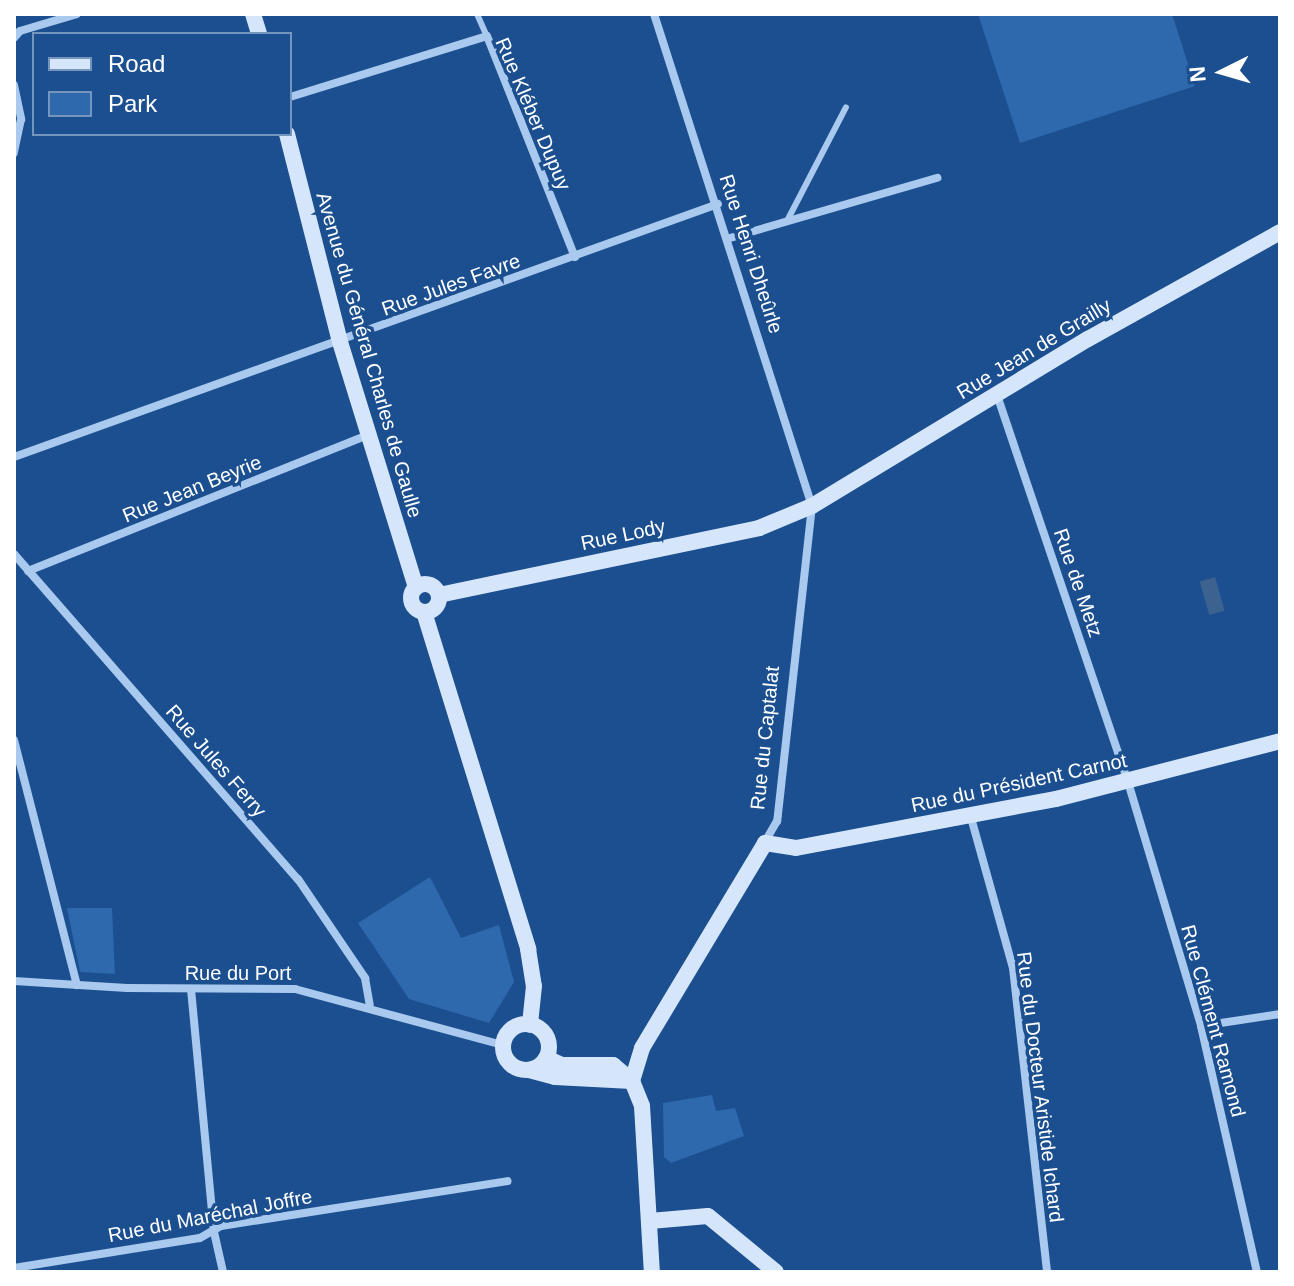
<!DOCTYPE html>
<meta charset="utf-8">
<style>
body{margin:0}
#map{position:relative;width:1294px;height:1286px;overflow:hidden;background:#1b4f8f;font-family:Arial,sans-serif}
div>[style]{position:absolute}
.green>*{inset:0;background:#2e69ad}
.water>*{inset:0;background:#3c6290;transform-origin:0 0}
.lane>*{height:6px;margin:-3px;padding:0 3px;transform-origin:3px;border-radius:3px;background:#a9c9ee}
.street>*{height:8px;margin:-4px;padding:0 4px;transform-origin:4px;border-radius:4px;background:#a9c9ee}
.secondary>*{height:16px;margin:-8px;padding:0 8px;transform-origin:8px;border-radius:8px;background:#d6e6fa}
.secondary>.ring{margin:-8px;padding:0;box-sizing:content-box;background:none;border:16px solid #d6e6fa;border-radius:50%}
span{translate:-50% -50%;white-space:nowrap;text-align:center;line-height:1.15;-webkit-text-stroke:7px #1b4f8f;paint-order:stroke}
.street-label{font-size:20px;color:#fff}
.frame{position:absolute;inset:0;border:16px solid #fff;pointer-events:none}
.legend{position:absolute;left:32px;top:32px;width:260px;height:104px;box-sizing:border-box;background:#1b4f8f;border:2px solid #7695bc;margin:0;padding:10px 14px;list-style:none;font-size:24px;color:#fff}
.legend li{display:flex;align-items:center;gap:16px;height:40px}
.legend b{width:40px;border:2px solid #7695bc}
.north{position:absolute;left:1182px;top:32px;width:80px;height:80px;-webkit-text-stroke:6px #1b4f8f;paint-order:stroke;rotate:265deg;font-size:22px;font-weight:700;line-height:32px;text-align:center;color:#fff}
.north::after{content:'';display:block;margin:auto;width:28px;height:36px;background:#fff;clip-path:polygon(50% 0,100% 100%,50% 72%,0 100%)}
</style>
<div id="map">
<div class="green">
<i style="clip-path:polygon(978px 14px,1172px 14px,1195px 86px,1020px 143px)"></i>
<i style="clip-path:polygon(430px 877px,461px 938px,499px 925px,514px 982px,489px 1023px,409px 999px,358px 923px)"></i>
<i style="clip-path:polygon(67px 908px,112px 908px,115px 974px,80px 972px)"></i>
<i style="clip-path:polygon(712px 1095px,716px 1111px,735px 1108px,744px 1136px,671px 1163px,664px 1157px,663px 1103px)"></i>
</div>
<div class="water">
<i style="left:1215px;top:577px;width:35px;height:16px;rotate:74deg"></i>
</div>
<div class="lane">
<i style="left:477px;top:14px;width:24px;rotate:66deg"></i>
<i style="left:787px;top:221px;width:128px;rotate:-62.6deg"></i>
</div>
<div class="street">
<i style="left:654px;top:14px;width:517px;rotate:72.2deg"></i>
<i style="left:812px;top:506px;width:317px;rotate:96.3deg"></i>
<i style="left:777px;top:821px;width:24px;rotate:120deg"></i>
<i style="left:14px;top:38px;width:9px;rotate:-49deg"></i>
<i style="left:20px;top:31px;width:59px;rotate:-16.6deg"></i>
<i style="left:14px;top:85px;width:35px;rotate:78deg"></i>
<i style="left:21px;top:119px;width:35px;rotate:102deg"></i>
<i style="left:290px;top:97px;width:206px;rotate:-17.2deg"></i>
<i style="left:487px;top:36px;width:238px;rotate:68.3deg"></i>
<i style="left:730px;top:238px;width:216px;rotate:-16.2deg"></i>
<i style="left:997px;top:395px;width:409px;rotate:71.3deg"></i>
<i style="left:1128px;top:782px;width:255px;rotate:73.3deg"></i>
<i style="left:1201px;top:1026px;width:252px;rotate:77.2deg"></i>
<i style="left:14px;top:457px;width:748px;rotate:-19.77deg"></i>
<i style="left:14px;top:554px;width:432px;rotate:48.9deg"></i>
<i style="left:298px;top:879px;width:120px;rotate:55.9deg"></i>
<i style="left:365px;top:978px;width:27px;rotate:80deg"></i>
<i style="left:28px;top:571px;width:366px;rotate:-21.8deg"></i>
<i style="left:14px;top:740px;width:253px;rotate:75.6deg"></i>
<i style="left:970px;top:814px;width:160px;rotate:74.4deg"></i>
<i style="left:1013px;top:968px;width:306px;rotate:83.6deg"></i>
<i style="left:14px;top:981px;width:113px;rotate:3.5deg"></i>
<i style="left:127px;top:988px;width:168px;rotate:0.3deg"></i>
<i style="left:295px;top:989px;width:215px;rotate:15.1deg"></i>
<i style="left:191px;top:989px;width:244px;rotate:84.6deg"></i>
<i style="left:214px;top:1232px;width:41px;rotate:77.3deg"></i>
<i style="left:1201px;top:1026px;width:80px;rotate:-8.6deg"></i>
<i style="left:14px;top:1268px;width:188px;rotate:-9.2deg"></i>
<i style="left:200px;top:1238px;width:24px;rotate:-30deg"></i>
<i style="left:221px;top:1226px;width:290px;rotate:-8.9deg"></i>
</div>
<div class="secondary">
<i style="left:253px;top:14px;width:21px;rotate:73deg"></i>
<i style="left:287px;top:134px;width:215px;rotate:75.7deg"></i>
<i style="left:340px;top:342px;width:257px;rotate:72.8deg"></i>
<i class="ring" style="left:411px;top:584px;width:12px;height:12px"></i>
<i style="left:439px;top:595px;width:327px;rotate:-11.8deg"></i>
<i style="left:759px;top:528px;width:57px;rotate:-22.5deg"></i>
<i style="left:812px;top:506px;width:323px;rotate:-31.2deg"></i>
<i style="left:1088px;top:339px;width:220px;rotate:-29.1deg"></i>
<i style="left:424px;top:612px;width:353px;rotate:72.8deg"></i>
<i style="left:528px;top:949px;width:37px;rotate:81deg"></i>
<i style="left:534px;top:986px;width:39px;rotate:96deg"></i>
<i class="ring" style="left:503px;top:1024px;width:30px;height:30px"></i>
<i style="left:546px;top:1058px;width:17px;rotate:24deg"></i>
<i style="left:562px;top:1065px;width:51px"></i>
<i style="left:613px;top:1065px;width:25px;rotate:40deg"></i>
<i style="left:632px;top:1081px;width:27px;rotate:68deg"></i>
<i style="left:642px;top:1106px;width:166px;rotate:86.6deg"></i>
<i style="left:529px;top:1070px;width:27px;rotate:15deg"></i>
<i style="left:555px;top:1077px;width:77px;rotate:3deg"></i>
<i style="left:632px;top:1081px;width:34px;rotate:-73deg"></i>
<i style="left:642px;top:1048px;width:239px;rotate:-59deg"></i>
<i style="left:765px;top:843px;width:31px;rotate:9deg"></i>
<i style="left:796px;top:848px;width:265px;rotate:-10.7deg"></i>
<i style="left:1056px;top:799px;width:231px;rotate:-14.5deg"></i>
<i style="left:650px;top:1221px;width:58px;rotate:-4.9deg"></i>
<i style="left:708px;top:1216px;width:88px;rotate:39.5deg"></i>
</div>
<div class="street-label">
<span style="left:533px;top:114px;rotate:67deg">Rue Kléber Dupuy</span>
<span style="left:751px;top:254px;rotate:72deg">Rue Henri Dheûrle</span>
<span style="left:451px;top:285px;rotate:-20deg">Rue Jules Favre</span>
<span style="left:1034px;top:349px;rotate:-31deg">Rue Jean de Grailly</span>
<span style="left:369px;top:355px;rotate:74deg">Avenue du Général Charles de Gaulle</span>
<span style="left:192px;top:489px;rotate:-22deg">Rue Jean Beyrie</span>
<span style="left:623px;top:535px;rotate:-12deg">Rue Lody</span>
<span style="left:1078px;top:583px;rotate:71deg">Rue de Metz</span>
<span style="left:765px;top:738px;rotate:-84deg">Rue du Captalat</span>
<span style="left:216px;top:761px;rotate:49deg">Rue Jules Ferry</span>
<span style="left:1019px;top:783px;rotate:-12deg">Rue du Président Carnot</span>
<span style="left:238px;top:973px">Rue du Port</span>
<span style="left:1213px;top:1021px;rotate:75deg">Rue Clément Ramond</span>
<span style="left:1040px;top:1087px;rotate:83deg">Rue du Docteur Aristide Ichard</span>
<span style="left:210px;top:1216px;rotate:-11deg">Rue du Maréchal Joffre</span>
</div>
<div class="frame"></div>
<ul class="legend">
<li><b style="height:10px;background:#d6e6fa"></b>Road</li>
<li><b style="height:22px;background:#2e69ad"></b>Park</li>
</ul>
<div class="north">N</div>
</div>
